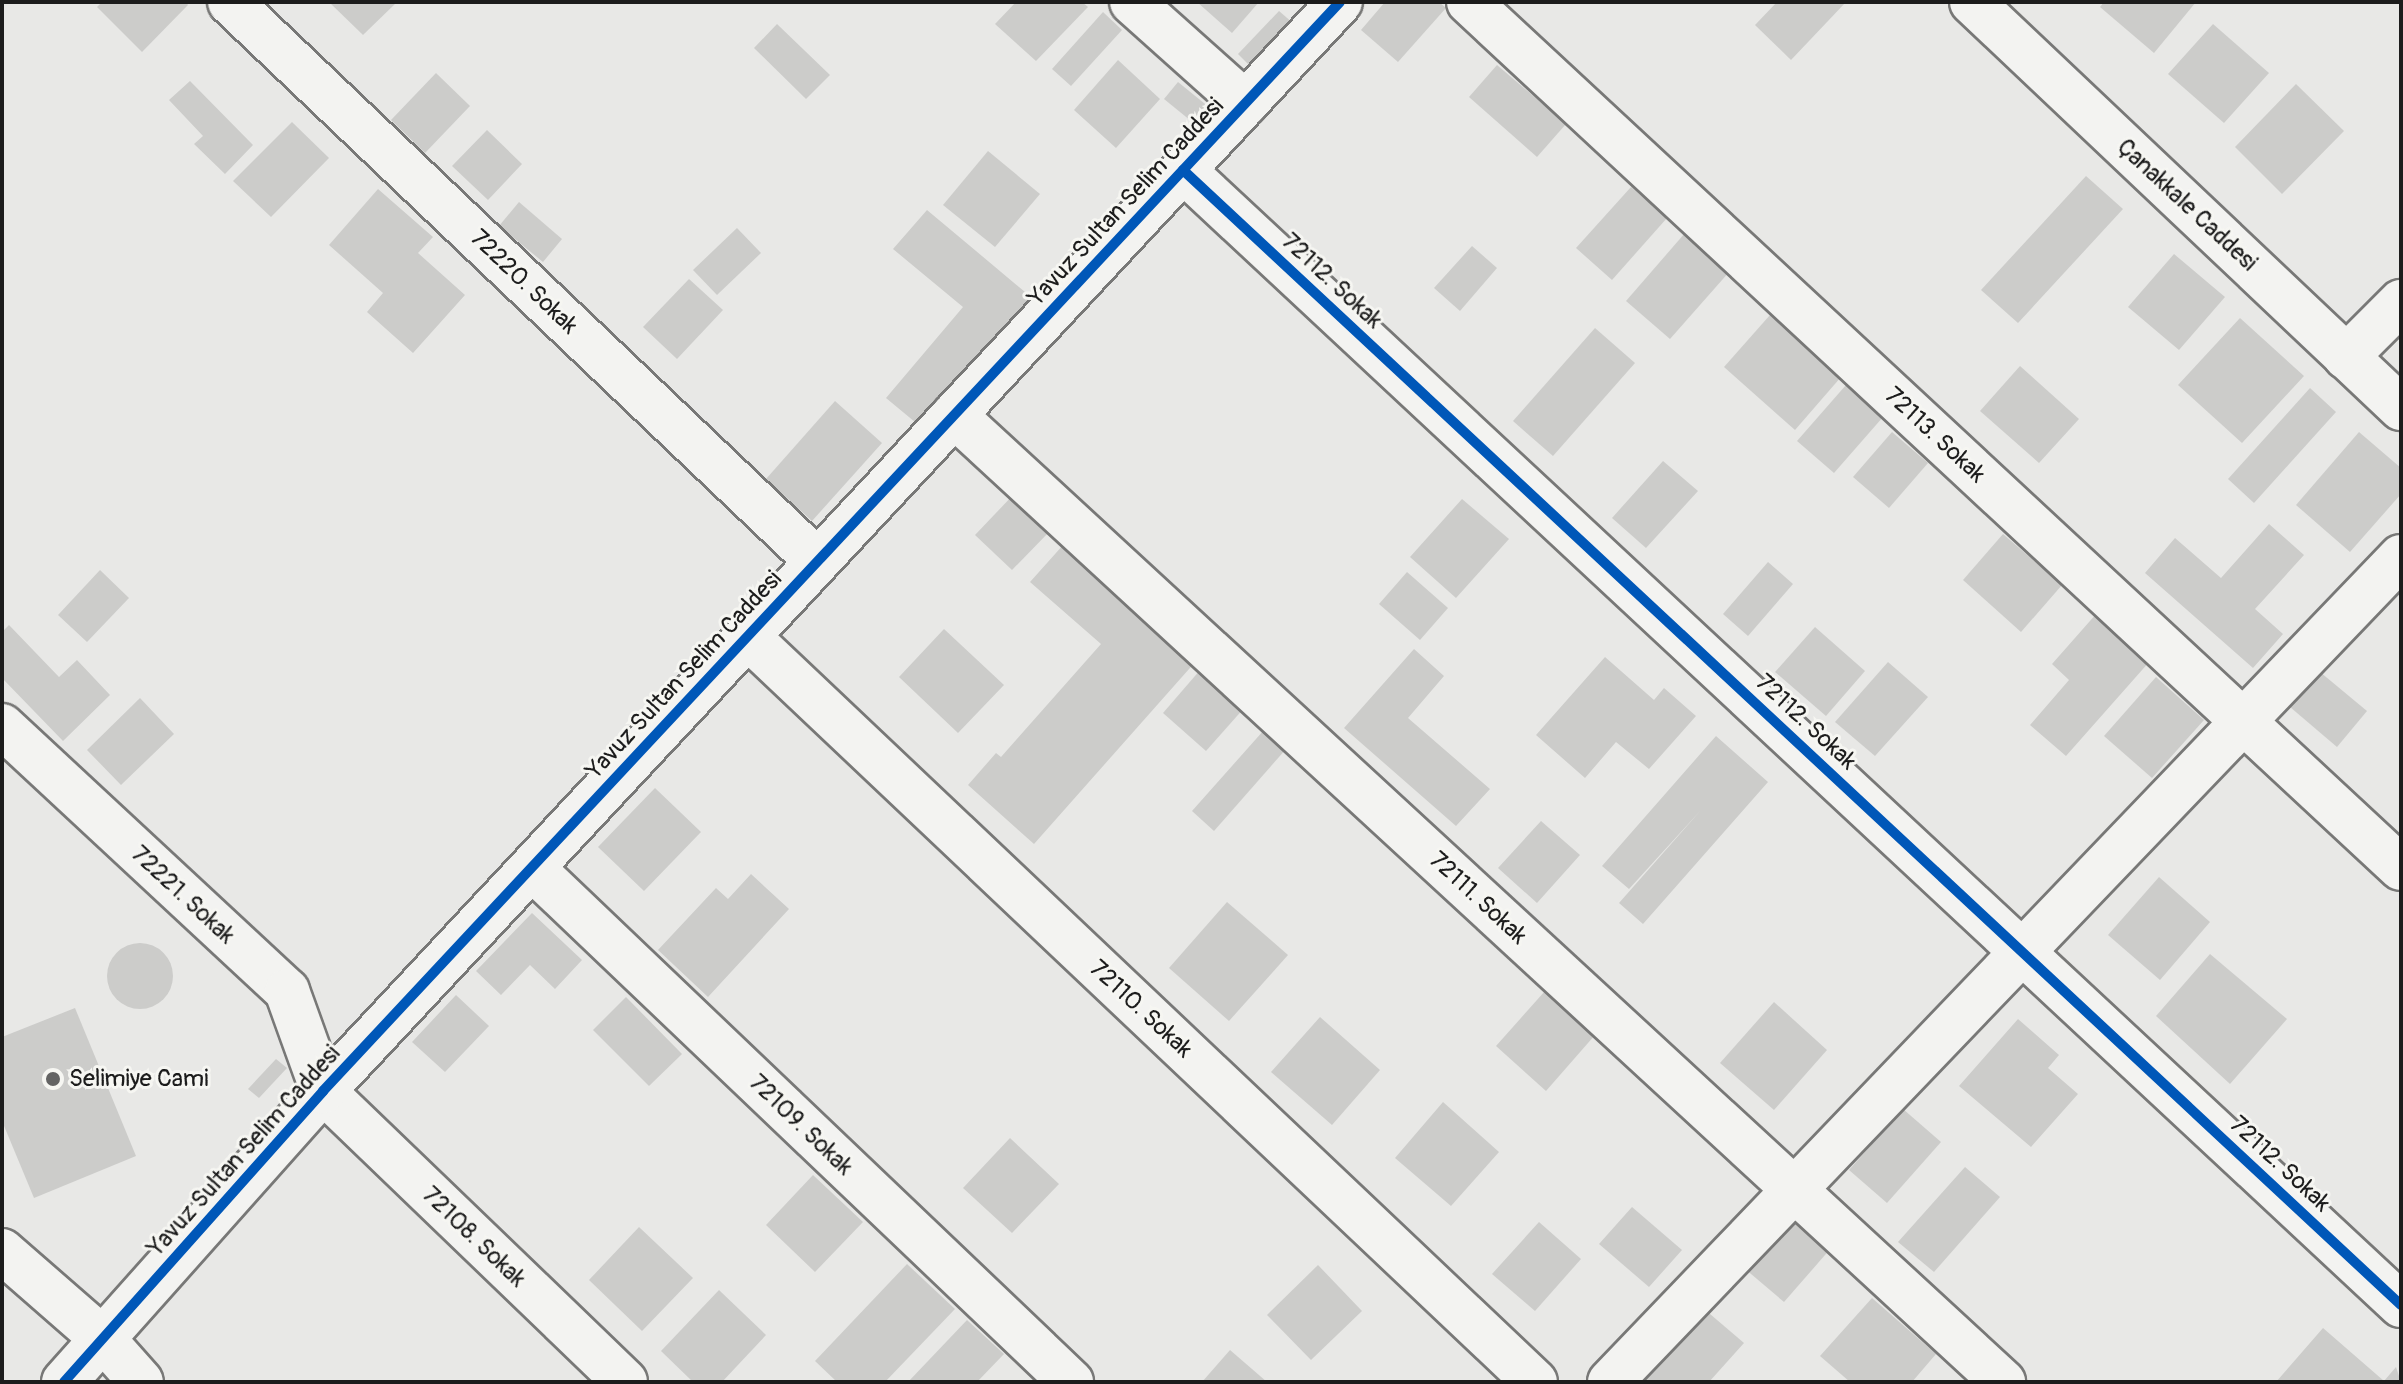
<!DOCTYPE html>
<html>
<head>
<meta charset="utf-8">
<style>
	body { margin:0 }
	#map { position:relative; width:2403px; height:1384px; overflow:hidden; background:#e8e8e6; font-family:Pangolin,sans-serif }
	div>[style] { position:absolute }
	[style*='--x'] { left:calc(var(--x)*1px); top:calc(var(--y)*1px); width:calc(var(--w)*1px); rotate:calc(var(--a)*1deg) }
	.building>* { inset:0; background:#ccccca }
	.round { border-radius:50% }
	.roads { filter:drop-shadow(2px 0 #787877) drop-shadow(-2px 0 #787877) drop-shadow(0 2px #787877) drop-shadow(0 -2px #787877) }
	.minor>* { height:44px; margin:-22px; padding:0 22px; transform-origin:22px; border-radius:22px; background:#f3f3f1 }
	.cycleway>* { height:10px; margin:-5px; padding:0 5px; transform-origin:5px; border-radius:5px; background:#0057b8 }
	.dots>* { width:22px; height:22px; translate:-50% -50%; box-sizing:border-box; border:4px solid #f6f6f2; border-radius:50% }
	span { translate:-50% -50%; white-space:nowrap; text-align:center; line-height:1.15; -webkit-text-stroke:6px #f6f6f2; paint-order:stroke }
	.street-label { font-size:24px; color:#1c1c1c }
	.poi-label { font-size:24px; color:#1c1c1c }
	.left { translate:0 -50%; text-align:left }
	.frame { position:absolute; inset:0; border:4px solid #1c1c1c; pointer-events:none }
</style>
</head>
<body>
<div id="map">
	<div class="building">
		<i style="clip-path:polygon(102px 2px,186px 2px,188px 5px,142px 52px,97px 7px)"></i>
		<i style="clip-path:polygon(329px 2px,397px 2px,363px 35px)"></i>
		<i style="clip-path:polygon(1016px 2px,1082px 2px,1088px 7px,1036px 61px,995px 24px)"></i>
		<i style="clip-path:polygon(1197px 2px,1259px 2px,1232px 33px)"></i>
		<i style="clip-path:polygon(1385px 2px,1439px 2px,1446px 8px,1398px 62px,1361px 30px)"></i>
		<i style="clip-path:polygon(1777px 2px,1846px 2px,1791px 60px,1755px 25px)"></i>
		<i style="clip-path:polygon(2104px 2px,2196px 2px,2154px 53px,2100px 7px)"></i>
		<i style="clip-path:polygon(1279px 11px,1301px 30px,1258px 74px,1238px 54px)"></i>
		<i style="clip-path:polygon(1103px 12px,1122px 30px,1071px 86px,1052px 69px)"></i>
		<i style="clip-path:polygon(777px 24px,830px 75px,806px 99px,754px 48px)"></i>
		<i style="clip-path:polygon(2213px 24px,2269px 73px,2224px 123px,2168px 74px)"></i>
		<i style="clip-path:polygon(1118px 60px,1160px 99px,1116px 148px,1074px 110px)"></i>
		<i style="clip-path:polygon(1497px 65px,1566px 124px,1537px 157px,1469px 97px)"></i>
		<i style="clip-path:polygon(436px 73px,470px 106px,425px 153px,391px 120px)"></i>
		<i style="clip-path:polygon(190px 81px,253px 145px,225px 174px,194px 144px,203px 136px,169px 100px)"></i>
		<i style="clip-path:polygon(1178px 82px,1210px 108px,1196px 125px,1164px 99px)"></i>
		<i style="clip-path:polygon(2296px 84px,2344px 131px,2282px 194px,2235px 147px)"></i>
		<i style="clip-path:polygon(292px 122px,329px 158px,271px 217px,233px 181px)"></i>
		<i style="clip-path:polygon(487px 130px,522px 164px,488px 200px,452px 166px)"></i>
		<i style="clip-path:polygon(988px 151px,1040px 194px,995px 247px,943px 205px)"></i>
		<i style="clip-path:polygon(2086px 176px,2123px 209px,2018px 323px,1981px 290px)"></i>
		<i style="clip-path:polygon(1631px 187px,1667px 218px,1612px 280px,1576px 248px)"></i>
		<i style="clip-path:polygon(378px 189px,433px 237px,418px 253px,465px 295px,413px 353px,367px 312px,383px 293px,329px 245px)"></i>
		<i style="clip-path:polygon(519px 202px,562px 239px,543px 262px,499px 226px)"></i>
		<i style="clip-path:polygon(927px 210px,1031px 297px,921px 427px,886px 398px,963px 307px,893px 249px)"></i>
		<i style="clip-path:polygon(737px 228px,761px 253px,717px 295px,693px 270px)"></i>
		<i style="clip-path:polygon(1685px 233px,1730px 271px,1670px 339px,1626px 301px)"></i>
		<i style="clip-path:polygon(1472px 246px,1497px 268px,1460px 311px,1434px 288px)"></i>
		<i style="clip-path:polygon(2174px 254px,2225px 297px,2179px 350px,2128px 307px)"></i>
		<i style="clip-path:polygon(689px 279px,723px 310px,677px 359px,643px 327px)"></i>
		<i style="clip-path:polygon(1770px 315px,1841px 377px,1795px 430px,1724px 367px)"></i>
		<i style="clip-path:polygon(2240px 318px,2304px 376px,2242px 443px,2178px 385px)"></i>
		<i style="clip-path:polygon(1595px 328px,1635px 363px,1553px 456px,1513px 421px)"></i>
		<i style="clip-path:polygon(2020px 366px,2079px 419px,2039px 463px,1980px 411px)"></i>
		<i style="clip-path:polygon(1846px 385px,1883px 417px,1834px 473px,1797px 441px)"></i>
		<i style="clip-path:polygon(2310px 388px,2336px 412px,2254px 503px,2228px 479px)"></i>
		<i style="clip-path:polygon(835px 401px,882px 443px,812px 521px,766px 479px)"></i>
		<i style="clip-path:polygon(1892px 432px,1928px 463px,1889px 508px,1853px 477px)"></i>
		<i style="clip-path:polygon(2359px 432px,2401px 468px,2401px 494px,2350px 552px,2296px 505px)"></i>
		<i style="clip-path:polygon(1663px 461px,1698px 491px,1646px 548px,1612px 518px)"></i>
		<i style="clip-path:polygon(1015px 493px,1052px 529px,1012px 570px,975px 535px)"></i>
		<i style="clip-path:polygon(1462px 499px,1509px 539px,1456px 598px,1410px 557px)"></i>
		<i style="clip-path:polygon(2269px 524px,2304px 555px,2255px 609px,2283px 634px,2253px 668px,2145px 573px,2175px 538px,2221px 578px)"></i>
		<i style="clip-path:polygon(2003px 534px,2062px 585px,2021px 632px,1963px 580px)"></i>
		<i style="clip-path:polygon(1064px 544px,1197px 660px,1034px 844px,968px 785px,996px 753px,1001px 757px,1101px 644px,1030px 582px)"></i>
		<i style="clip-path:polygon(1768px 562px,1793px 584px,1748px 636px,1723px 614px)"></i>
		<i style="clip-path:polygon(100px 570px,129px 598px,87px 642px,58px 615px)"></i>
		<i style="clip-path:polygon(1407px 572px,1448px 608px,1420px 640px,1379px 604px)"></i>
		<i style="clip-path:polygon(2097px 613px,2150px 661px,2066px 756px,2030px 725px,2069px 680px,2052px 664px)"></i>
		<i style="clip-path:polygon(9px 625px,59px 677px,77px 660px,110px 695px,63px 741px,2px 678px,2px 632px)"></i>
		<i style="clip-path:polygon(1815px 627px,1865px 671px,1826px 716px,1775px 672px)"></i>
		<i style="clip-path:polygon(944px 629px,1004px 685px,958px 733px,899px 677px)"></i>
		<i style="clip-path:polygon(1414px 649px,1444px 676px,1408px 718px,1490px 789px,1456px 826px,1344px 728px)"></i>
		<i style="clip-path:polygon(1605px 657px,1654px 700px,1664px 688px,1696px 716px,1649px 769px,1616px 742px,1585px 778px,1536px 735px)"></i>
		<i style="clip-path:polygon(1888px 662px,1928px 697px,1875px 756px,1835px 722px)"></i>
		<i style="clip-path:polygon(1201px 669px,1245px 707px,1206px 751px,1163px 713px)"></i>
		<i style="clip-path:polygon(2320px 672px,2367px 711px,2337px 747px,2290px 707px)"></i>
		<i style="clip-path:polygon(2156px 677px,2204px 720px,2152px 778px,2104px 736px)"></i>
		<i style="clip-path:polygon(140px 698px,174px 734px,121px 785px,87px 750px)"></i>
		<i style="clip-path:polygon(1264px 730px,1286px 749px,1214px 831px,1192px 811px)"></i>
		<i style="clip-path:polygon(1716px 736px,1768px 782px,1643px 924px,1619px 903px,1701px 810px,1629px 889px,1602px 866px)"></i>
		<i style="clip-path:polygon(655px 788px,701px 832px,644px 891px,598px 847px)"></i>
		<i style="clip-path:polygon(1541px 821px,1580px 855px,1537px 903px,1498px 868px)"></i>
		<i style="clip-path:polygon(751px 874px,789px 909px,708px 997px,658px 950px,716px 888px,728px 899px)"></i>
		<i style="clip-path:polygon(2159px 877px,2210px 922px,2160px 980px,2108px 935px)"></i>
		<i style="clip-path:polygon(1227px 902px,1288px 955px,1229px 1021px,1169px 968px)"></i>
		<i style="clip-path:polygon(532px 913px,582px 960px,555px 989px,530px 965px,501px 995px,476px 971px)"></i>
		<i class="round" style="left:107px;top:943px;width:66px;height:66px"></i>
		<i style="clip-path:polygon(2210px 954px,2287px 1019px,2230px 1084px,2156px 1016px)"></i>
		<i style="clip-path:polygon(1545px 991px,1595px 1035px,1546px 1091px,1496px 1046px)"></i>
		<i style="clip-path:polygon(456px 995px,489px 1026px,445px 1072px,412px 1042px)"></i>
		<i style="clip-path:polygon(626px 997px,682px 1054px,649px 1086px,593px 1030px)"></i>
		<i style="clip-path:polygon(1774px 1002px,1827px 1050px,1774px 1110px,1720px 1063px)"></i>
		<i style="clip-path:polygon(75px 1008px,136px 1156px,34px 1198px,2px 1121px,2px 1037px)"></i>
		<i style="clip-path:polygon(1320px 1017px,1380px 1070px,1332px 1125px,1271px 1072px)"></i>
		<i style="clip-path:polygon(2018px 1019px,2059px 1055px,2048px 1068px,2078px 1094px,2031px 1147px,1959px 1086px)"></i>
		<i style="clip-path:polygon(276px 1059px,287px 1068px,259px 1098px,248px 1089px)"></i>
		<i style="clip-path:polygon(1443px 1102px,1499px 1152px,1451px 1206px,1395px 1158px)"></i>
		<i style="clip-path:polygon(1903px 1109px,1941px 1142px,1887px 1203px,1849px 1170px)"></i>
		<i style="clip-path:polygon(1010px 1138px,1059px 1184px,1012px 1233px,963px 1188px)"></i>
		<i style="clip-path:polygon(1965px 1167px,2000px 1197px,1934px 1272px,1898px 1242px)"></i>
		<i style="clip-path:polygon(813px 1175px,863px 1222px,815px 1272px,766px 1225px)"></i>
		<i style="clip-path:polygon(1632px 1207px,1682px 1250px,1649px 1287px,1599px 1244px)"></i>
		<i style="clip-path:polygon(1793px 1213px,1832px 1247px,1784px 1302px,1744px 1268px)"></i>
		<i style="clip-path:polygon(1539px 1222px,1581px 1259px,1535px 1311px,1492px 1274px)"></i>
		<i style="clip-path:polygon(639px 1227px,693px 1278px,642px 1331px,589px 1280px)"></i>
		<i style="clip-path:polygon(907px 1264px,955px 1309px,885px 1382px,837px 1382px,815px 1361px)"></i>
		<i style="clip-path:polygon(1318px 1265px,1362px 1311px,1311px 1360px,1267px 1315px)"></i>
		<i style="clip-path:polygon(719px 1290px,766px 1335px,722px 1382px,693px 1382px,661px 1351px)"></i>
		<i style="clip-path:polygon(1872px 1298px,1936px 1354px,1912px 1382px,1850px 1382px,1820px 1356px)"></i>
		<i style="clip-path:polygon(1703px 1308px,1744px 1343px,1709px 1382px,1638px 1382px)"></i>
		<i style="clip-path:polygon(967px 1320px,1004px 1354px,977px 1382px,908px 1382px)"></i>
		<i style="clip-path:polygon(2323px 1328px,2384px 1381px,2396px 1367px,2401px 1382px,2276px 1382px)"></i>
		<i style="clip-path:polygon(1230px 1350px,1267px 1382px,1202px 1382px)"></i>
	</div>
	<div class="roads">
		<div class="minor">
			<i style="--x:230;--y:2;--w:811;--a:43.6"></i>
			<i style="--x:1132;--y:2;--w:152;--a:41.8"></i>
			<i style="--x:1469;--y:2;--w:1272;--a:42.9"></i>
			<i style="--x:1972;--y:2;--w:591;--a:43.42"></i>
			<i style="--x:1183;--y:170;--w:1665;--a:42.98"></i>
			<i style="--x:2346;--y:357;--w:78;--a:-45"></i>
			<i style="--x:954;--y:415;--w:1427;--a:42.67"></i>
			<i style="--x:747;--y:636;--w:1085;--a:43.43"></i>
			<i style="--x:2;--y:726;--w:389;--a:42.9"></i>
			<i style="--x:287;--y:991;--w:106;--a:70.2"></i>
			<i style="--x:323;--y:1091;--w:419;--a:43.9"></i>
			<i style="--x:532;--y:868;--w:745;--a:43.64"></i>
			<i style="--x:2;--y:1251;--w:134;--a:41.1"></i>
			<i style="--x:103;--y:1339;--w:57;--a:48.5"></i>
			<i style="--x:64;--y:1382;--w:390;--a:-48.3"></i>
			<i style="--x:323;--y:1091;--w:1490;--a:-46.96"></i>
			<i style="--x:1610;--y:1382;--w:1143;--a:-46.21"></i>
		</div>
	</div>
	<div class="cycleway">
		<i style="--x:1183;--y:170;--w:1665;--a:42.98"></i>
		<i style="--x:64;--y:1382;--w:390;--a:-48.3"></i>
		<i style="--x:323;--y:1091;--w:1490;--a:-46.96"></i>
	</div>
	<div class="dots">
		<i style="left:53px;top:1079px;background:#636363"></i>
	</div>
	<div class="street-label">
		<span style="left:1126px;top:202px;rotate:-47deg">Yavuz Sultan Selim Caddesi</span>
		<span style="left:2187px;top:205px;rotate:43deg">Çanakkale Caddesi</span>
		<span style="left:1332px;top:281px;rotate:43deg">72112. Sokak</span>
		<span style="left:524px;top:282px;rotate:44deg">72220. Sokak</span>
		<span style="left:1935px;top:435px;rotate:43deg">72113. Sokak</span>
		<span style="left:684px;top:675px;rotate:-47deg">Yavuz Sultan Selim Caddesi</span>
		<span style="left:1806px;top:722px;rotate:43deg">72112. Sokak</span>
		<span style="left:183px;top:895px;rotate:43deg">72221. Sokak</span>
		<span style="left:1478px;top:898px;rotate:43deg">72111. Sokak</span>
		<span style="left:1141px;top:1009px;rotate:43deg">72110. Sokak</span>
		<span style="left:801px;top:1125px;rotate:44deg">72109. Sokak</span>
		<span style="left:244px;top:1151px;rotate:-48deg">Yavuz Sultan Selim Caddesi</span>
		<span style="left:2280px;top:1164px;rotate:43deg">72112. Sokak</span>
		<span style="left:474px;top:1237px;rotate:44deg">72108. Sokak</span>
	</div>
	<div class="poi-label">
		<span class="left" style="left:69px;top:1079px">Selimiye Cami</span>
	</div>
	<div class="frame"></div>
</div>
</body>
</html>
